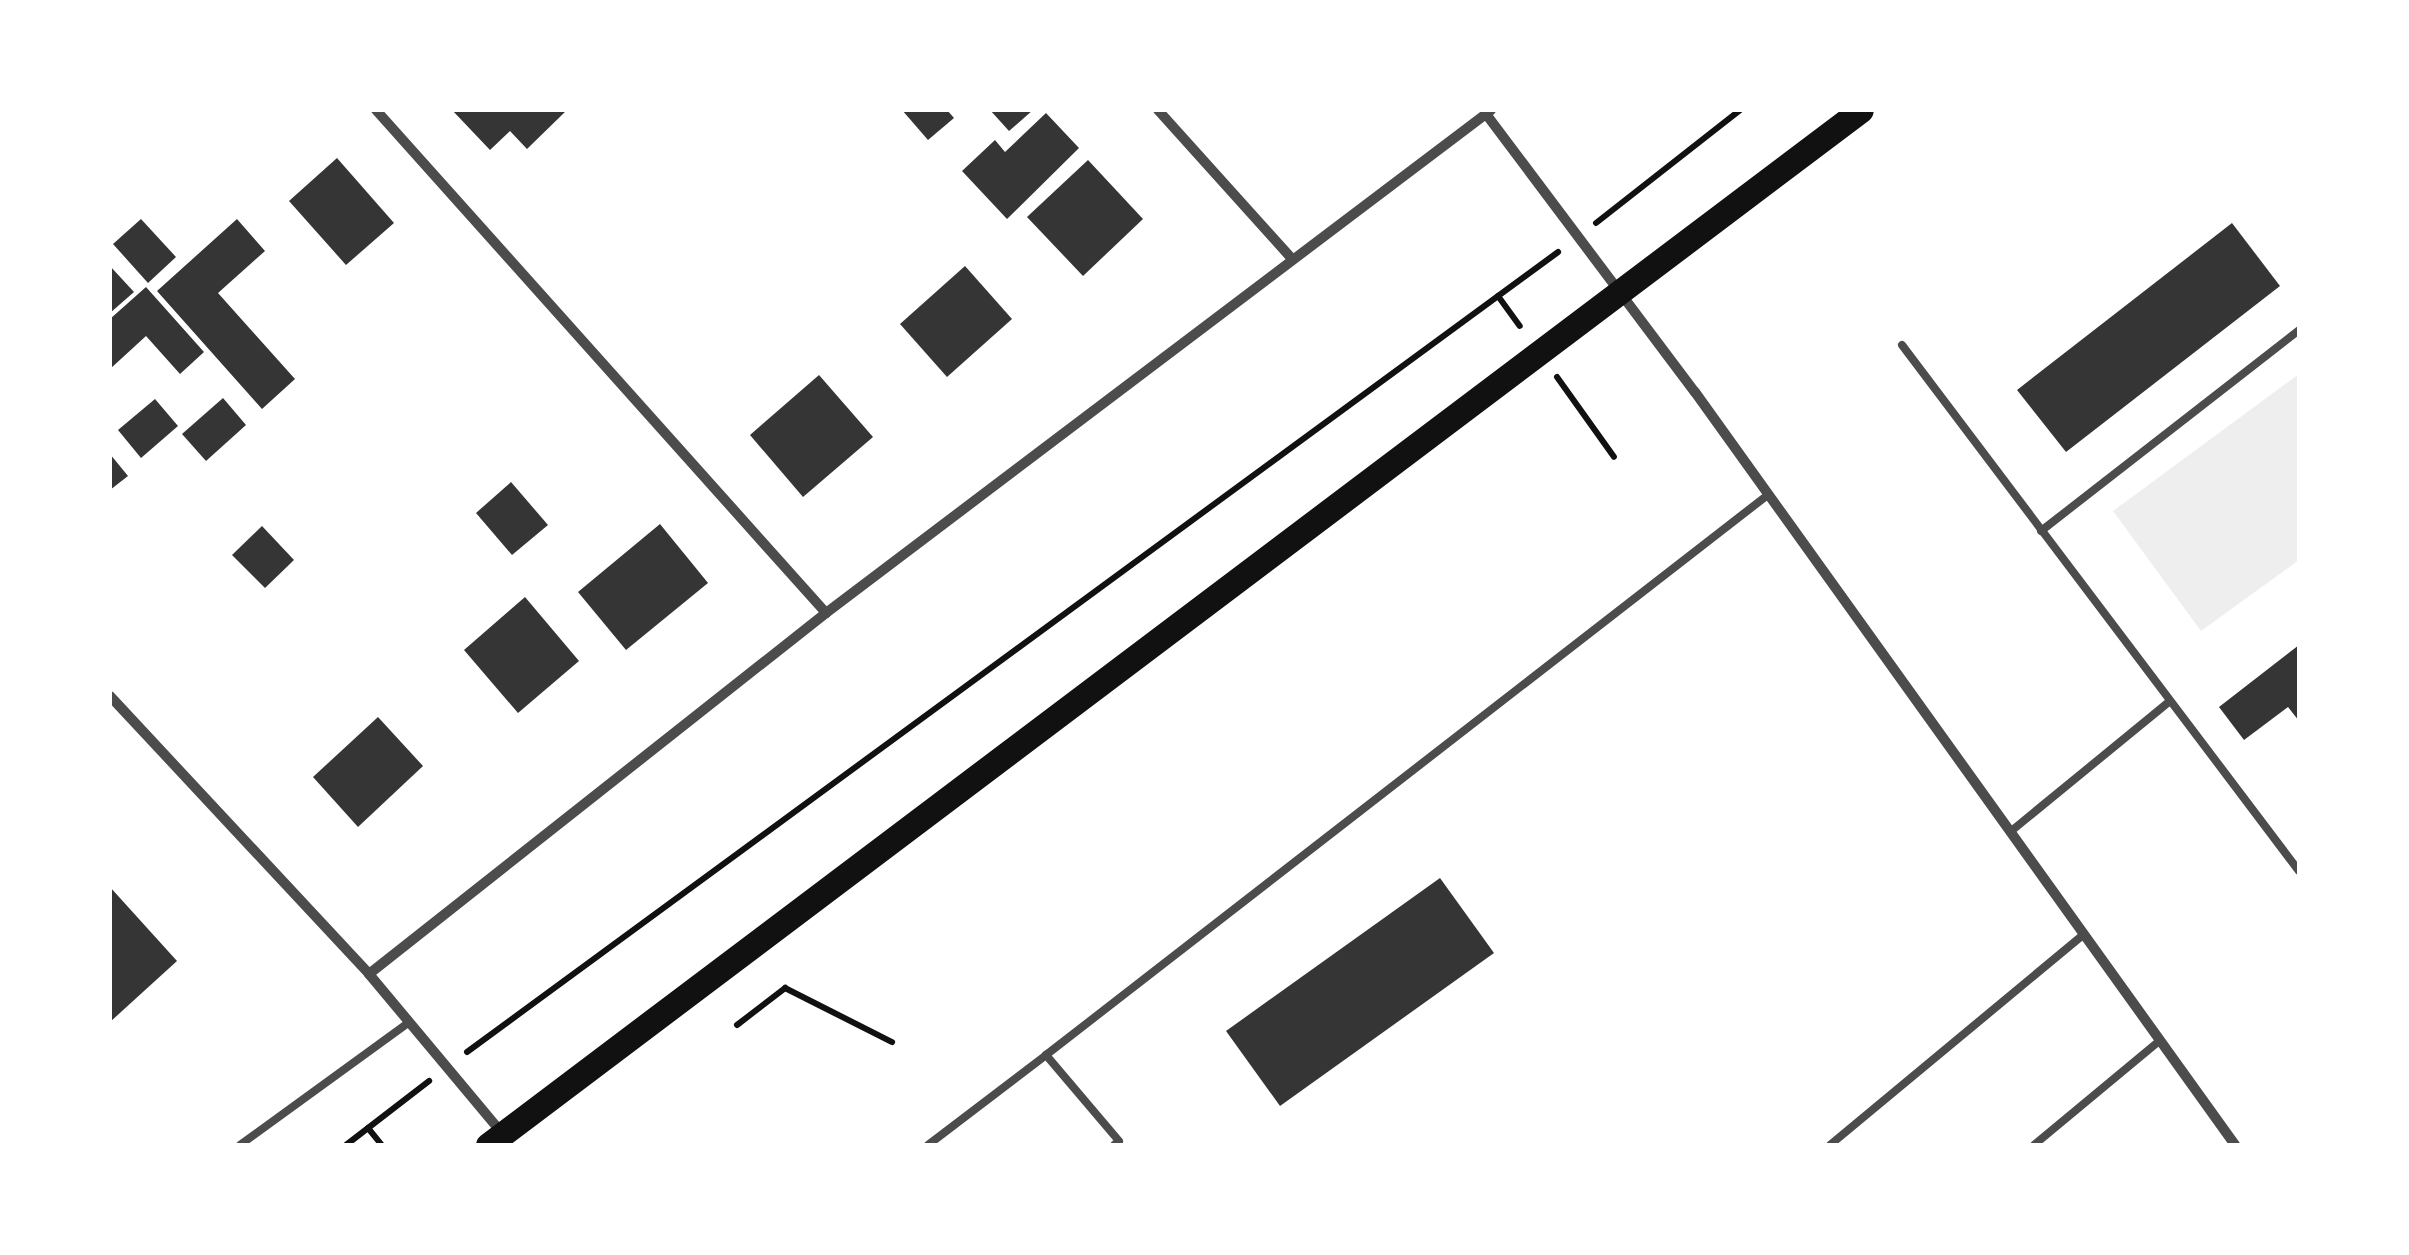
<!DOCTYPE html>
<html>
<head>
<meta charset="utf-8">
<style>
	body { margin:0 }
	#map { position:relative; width:2409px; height:1255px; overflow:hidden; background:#fff; font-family:Montserrat,sans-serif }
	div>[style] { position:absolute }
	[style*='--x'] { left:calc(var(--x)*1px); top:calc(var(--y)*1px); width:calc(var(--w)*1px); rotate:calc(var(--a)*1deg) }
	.green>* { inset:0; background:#eee }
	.building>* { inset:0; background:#353535 }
	.path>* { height:6px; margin:-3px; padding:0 3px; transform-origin:3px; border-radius:3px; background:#111 }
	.service>* { height:8px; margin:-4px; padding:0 4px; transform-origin:4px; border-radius:4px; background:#4c4c4c }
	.minor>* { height:10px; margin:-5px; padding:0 5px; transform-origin:5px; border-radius:5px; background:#4c4c4c }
	.primary>* { height:25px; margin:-12.5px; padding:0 12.5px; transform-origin:12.5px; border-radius:12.5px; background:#111 }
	span { translate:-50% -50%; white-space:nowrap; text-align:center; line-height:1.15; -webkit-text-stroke:10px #fff; paint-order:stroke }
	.frame { position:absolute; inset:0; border:112px solid #fff; pointer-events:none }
</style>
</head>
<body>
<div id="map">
	<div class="green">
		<i style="clip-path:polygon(2299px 374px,2299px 560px,2201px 631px,2113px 511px)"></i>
	</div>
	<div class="building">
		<i style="clip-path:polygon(452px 110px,567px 110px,527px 149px,510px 131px,490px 150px)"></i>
		<i style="clip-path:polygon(902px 110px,947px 110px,954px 118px,928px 140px)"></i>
		<i style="clip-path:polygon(990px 110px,1033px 110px,1009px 131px)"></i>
		<i style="clip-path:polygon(1046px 113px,1079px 148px,1007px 219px,962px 171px,995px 140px,1005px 152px)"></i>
		<i style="clip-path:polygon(337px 158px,394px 223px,346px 265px,289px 201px)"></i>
		<i style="clip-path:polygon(1088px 160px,1143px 219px,1083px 276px,1027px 217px)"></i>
		<i style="clip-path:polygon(141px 219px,176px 257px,148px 283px,113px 244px)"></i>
		<i style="clip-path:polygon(237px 219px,265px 251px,218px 293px,295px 379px,262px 409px,157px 291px)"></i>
		<i style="clip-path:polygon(2232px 223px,2280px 286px,2066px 452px,2017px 390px)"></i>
		<i style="clip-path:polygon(110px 266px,134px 292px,110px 313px)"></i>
		<i style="clip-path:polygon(965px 266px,1012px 319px,947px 377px,900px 324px)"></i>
		<i style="clip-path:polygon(146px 287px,204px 352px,180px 374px,146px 336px,110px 369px,110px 319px)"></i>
		<i style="clip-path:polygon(819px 375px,873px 437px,803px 497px,750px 435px)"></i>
		<i style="clip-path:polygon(223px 398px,246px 425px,206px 461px,182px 434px)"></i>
		<i style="clip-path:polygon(155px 399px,178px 426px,141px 458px,118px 430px)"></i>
		<i style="clip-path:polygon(110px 454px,128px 476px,110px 490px)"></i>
		<i style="clip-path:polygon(511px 482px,548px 525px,512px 555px,476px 513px)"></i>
		<i style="clip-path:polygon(660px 524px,708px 583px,626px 650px,578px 592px)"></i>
		<i style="clip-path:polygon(262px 526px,294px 560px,265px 588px,232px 555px)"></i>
		<i style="clip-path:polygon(525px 597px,579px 661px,518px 713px,464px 650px)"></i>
		<i style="clip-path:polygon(2299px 645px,2299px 721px,2288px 707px,2244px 740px,2219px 707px)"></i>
		<i style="clip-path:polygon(378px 717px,423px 766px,358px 827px,313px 777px)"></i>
		<i style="clip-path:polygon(1440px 878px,1494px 953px,1280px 1106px,1226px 1031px)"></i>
		<i style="clip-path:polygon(110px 887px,177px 961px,110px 1022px)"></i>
	</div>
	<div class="path">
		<i style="--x:1596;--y:223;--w:183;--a:-38.1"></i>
		<i style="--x:1498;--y:296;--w:37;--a:54"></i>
		<i style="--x:1557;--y:377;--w:98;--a:54.5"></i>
		<i style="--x:737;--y:1025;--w:61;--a:-37.6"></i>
		<i style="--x:785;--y:988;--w:120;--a:26.8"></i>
		<i style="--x:467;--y:1052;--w:1353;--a:-36.25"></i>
		<i style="--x:368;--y:1128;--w:22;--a:51"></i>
		<i style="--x:346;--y:1145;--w:105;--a:-37.6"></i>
	</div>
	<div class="service">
		<i style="--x:1902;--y:345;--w:659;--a:52.96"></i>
		<i style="--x:2041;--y:531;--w:327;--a:-37.9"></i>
		<i style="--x:2010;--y:832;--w:205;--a:-39.3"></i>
		<i style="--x:240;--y:1145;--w:209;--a:-36"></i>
		<i style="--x:928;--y:1145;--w:148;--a:-37.3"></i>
		<i style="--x:1114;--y:1145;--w:6;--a:-39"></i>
		<i style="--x:1119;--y:1141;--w:113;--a:-130.3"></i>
		<i style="--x:1046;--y:1055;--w:915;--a:-37.81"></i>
		<i style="--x:1830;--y:1145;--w:329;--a:-39.7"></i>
		<i style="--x:2034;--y:1145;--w:160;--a:-39.7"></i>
	</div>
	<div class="minor">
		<i style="--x:376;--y:110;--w:675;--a:48.18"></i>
		<i style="--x:1158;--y:110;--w:200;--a:48"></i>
		<i style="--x:1486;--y:114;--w:348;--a:53.1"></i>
		<i style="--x:1695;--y:392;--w:927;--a:54.35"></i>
		<i style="--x:110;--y:696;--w:380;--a:47"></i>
		<i style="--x:369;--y:974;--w:209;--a:50.1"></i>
		<i style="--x:369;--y:974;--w:582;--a:-38.31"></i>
		<i style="--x:826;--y:613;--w:834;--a:-37.1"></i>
	</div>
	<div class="primary">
		<i style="--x:488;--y:1145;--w:1719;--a:-37.01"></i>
	</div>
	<div class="frame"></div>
</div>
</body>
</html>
